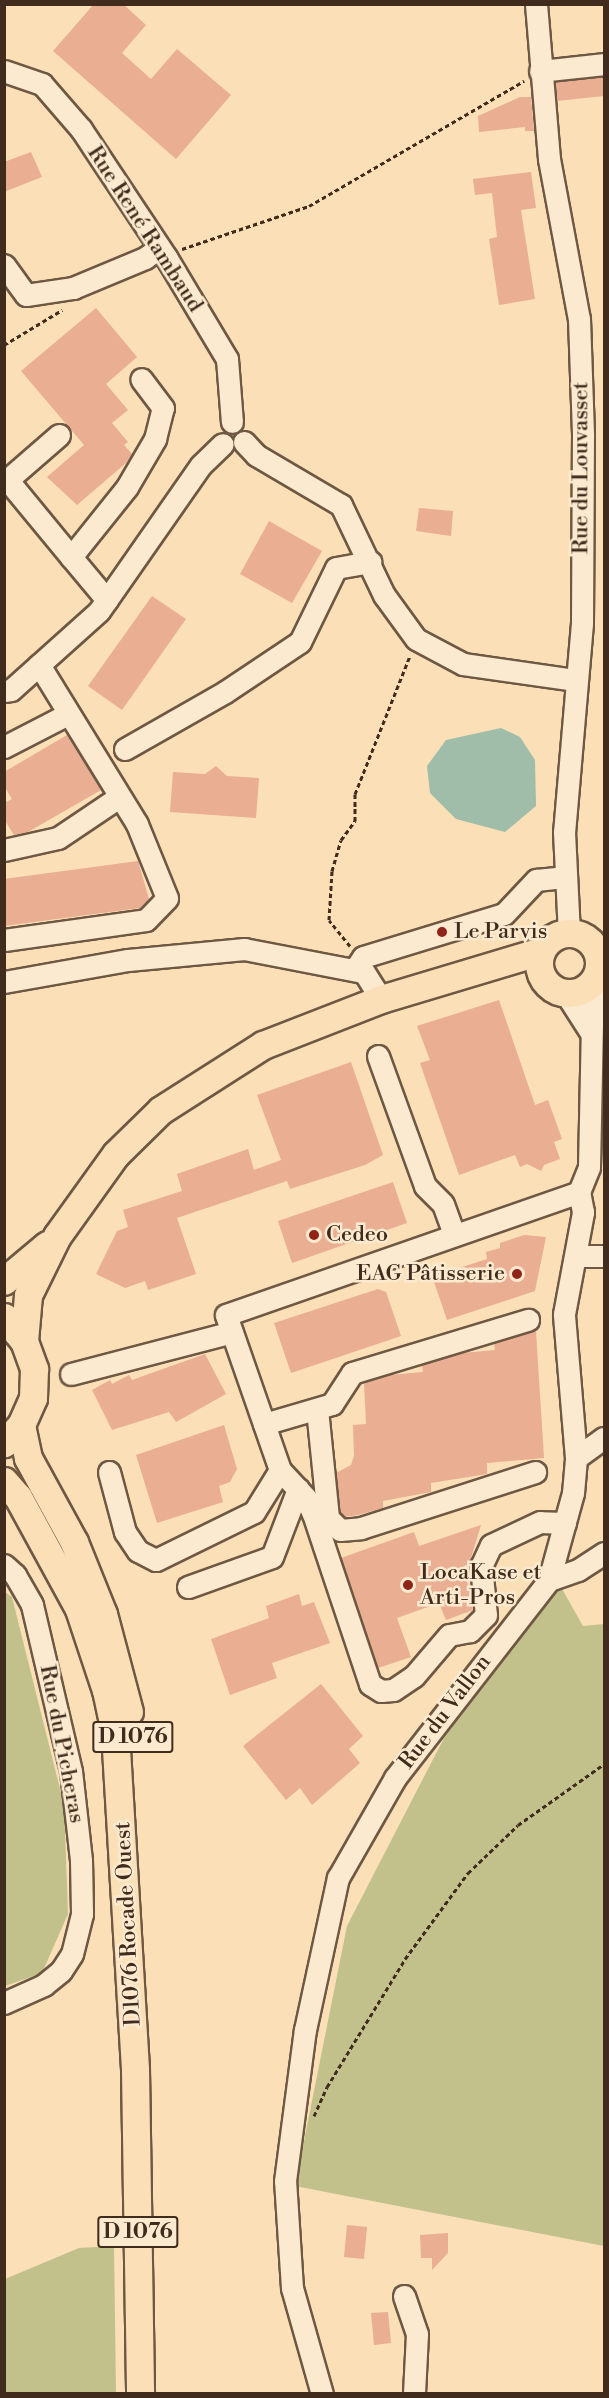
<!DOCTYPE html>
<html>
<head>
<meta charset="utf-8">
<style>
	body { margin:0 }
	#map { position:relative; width:609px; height:2398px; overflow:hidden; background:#fadfb7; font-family:"Libre Bodoni",serif }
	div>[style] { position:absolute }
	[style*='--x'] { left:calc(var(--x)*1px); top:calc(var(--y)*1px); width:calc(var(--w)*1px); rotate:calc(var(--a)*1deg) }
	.green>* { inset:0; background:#c2c18c }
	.water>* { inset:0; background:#9fbda9 }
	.building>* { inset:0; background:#eaae92 }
	.path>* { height:3px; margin-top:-1.5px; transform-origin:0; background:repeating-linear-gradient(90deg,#402b1c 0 4.5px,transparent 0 7.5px) }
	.roads { filter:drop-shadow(2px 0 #6e5843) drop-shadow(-2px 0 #6e5843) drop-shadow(0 2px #6e5843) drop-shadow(0 -2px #6e5843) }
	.minor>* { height:21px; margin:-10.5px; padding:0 10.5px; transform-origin:10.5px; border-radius:10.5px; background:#fcead0 }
	.major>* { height:27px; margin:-13.5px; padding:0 13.5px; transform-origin:13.5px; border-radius:13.5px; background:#fadfb7 }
	.major>.ring { margin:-13.5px; padding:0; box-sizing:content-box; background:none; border:27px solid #fadfb7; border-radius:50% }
	.dots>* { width:16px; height:16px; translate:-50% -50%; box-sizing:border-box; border:3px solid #fcead0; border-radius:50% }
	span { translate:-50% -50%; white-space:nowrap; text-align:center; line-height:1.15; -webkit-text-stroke:5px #fcead0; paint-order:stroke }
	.shield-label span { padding:2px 4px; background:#fcead0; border:2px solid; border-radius:4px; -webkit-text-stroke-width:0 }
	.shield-label { font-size:21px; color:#402b1c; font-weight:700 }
	.street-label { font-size:22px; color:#402b1c }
	.poi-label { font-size:22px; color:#402b1c }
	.left { translate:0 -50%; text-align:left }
	.right { translate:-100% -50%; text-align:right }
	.frame { position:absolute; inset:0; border:6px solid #402b1c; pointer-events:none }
</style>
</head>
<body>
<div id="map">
	<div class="green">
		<i style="clip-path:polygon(561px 1587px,583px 1626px,604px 1624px,604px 2246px,295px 2186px,347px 1926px,444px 1738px)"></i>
		<i style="clip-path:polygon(5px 1592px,12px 1597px,64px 1805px,68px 1914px,42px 1973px,5px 1986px)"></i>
		<i style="clip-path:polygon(114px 2246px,116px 2393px,5px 2393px,5px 2279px,79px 2248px)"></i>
	</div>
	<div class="water">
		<i style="clip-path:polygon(501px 728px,520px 737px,535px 760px,536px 806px,505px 832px,456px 819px,430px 793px,427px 766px,446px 740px)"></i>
	</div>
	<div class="building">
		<i style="clip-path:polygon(94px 4px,123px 4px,146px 25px,122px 53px,151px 79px,177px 49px,231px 95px,176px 159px,53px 51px)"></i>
		<i style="clip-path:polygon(604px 77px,604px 96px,557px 101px,555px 82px)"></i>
		<i style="clip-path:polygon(520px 97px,531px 97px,534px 131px,525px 131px,525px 127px,479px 132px,478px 116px)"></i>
		<i style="clip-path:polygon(31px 152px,42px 177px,4px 192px,4px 162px)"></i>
		<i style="clip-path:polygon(531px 172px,536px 208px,521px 210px,535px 299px,499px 305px,489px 239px,497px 237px,492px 193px,475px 195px,473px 179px)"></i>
		<i style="clip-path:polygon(96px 308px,137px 357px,106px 384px,128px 410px,112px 423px,128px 442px,124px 445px,132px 454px,126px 463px,77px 505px,47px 477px,84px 445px,21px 371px)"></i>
		<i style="clip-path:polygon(419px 508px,453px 511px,451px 536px,416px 531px)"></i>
		<i style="clip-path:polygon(269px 521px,322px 551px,292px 603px,240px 574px)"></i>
		<i style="clip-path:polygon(152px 596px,186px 619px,122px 710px,88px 686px)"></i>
		<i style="clip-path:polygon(67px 735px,101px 790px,28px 832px,14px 835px,4px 819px,4px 803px,12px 799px,4px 786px,4px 772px)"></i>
		<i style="clip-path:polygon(216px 766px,227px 776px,259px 778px,256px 818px,170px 812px,173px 772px,205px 774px)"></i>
		<i style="clip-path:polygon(138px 861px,149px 899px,140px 908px,4px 926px,4px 879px)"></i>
		<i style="clip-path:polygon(499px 1000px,535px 1105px,548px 1100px,562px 1139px,554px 1142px,560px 1159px,544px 1165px,541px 1171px,527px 1164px,520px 1167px,515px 1155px,459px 1175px,420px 1063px,430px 1060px,417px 1026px)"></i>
		<i style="clip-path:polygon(351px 1062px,383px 1155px,365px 1165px,290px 1189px,287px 1181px,177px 1218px,196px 1274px,148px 1290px,145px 1281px,125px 1288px,96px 1274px,117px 1231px,128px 1227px,123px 1210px,182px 1191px,177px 1174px,248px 1149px,254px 1170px,281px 1160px,257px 1095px)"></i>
		<i style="clip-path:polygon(393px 1182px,407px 1223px,292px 1263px,278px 1221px)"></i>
		<i style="clip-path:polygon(524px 1235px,546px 1237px,535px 1291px,447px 1320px,431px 1273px,446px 1269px,447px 1272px,487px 1259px,486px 1252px,500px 1248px,500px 1243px)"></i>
		<i style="clip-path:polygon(378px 1289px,386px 1292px,401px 1336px,291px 1373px,274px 1323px)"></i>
		<i style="clip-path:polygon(536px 1331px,544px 1458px,487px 1463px,487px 1474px,431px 1483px,431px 1492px,383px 1501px,383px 1508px,358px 1515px,345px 1517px,340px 1512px,336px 1473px,351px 1465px,354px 1456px,353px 1425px,366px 1424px,364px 1383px,390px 1375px,423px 1372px,422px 1365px,462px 1353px,495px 1350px,494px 1343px)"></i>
		<i style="clip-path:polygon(205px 1354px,226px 1394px,176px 1422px,169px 1412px,112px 1430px,92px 1390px,110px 1380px,112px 1384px,129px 1375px,132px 1380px)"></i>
		<i style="clip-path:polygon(224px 1425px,237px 1469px,230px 1482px,219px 1486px,223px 1502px,157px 1523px,136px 1455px)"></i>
		<i style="clip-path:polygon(481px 1525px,469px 1564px,464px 1566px,473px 1610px,446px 1620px,439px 1603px,397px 1618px,411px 1657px,378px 1668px,341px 1558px,414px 1532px,419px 1546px)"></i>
		<i style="clip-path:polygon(299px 1594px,302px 1606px,314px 1602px,330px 1643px,272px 1663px,277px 1678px,230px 1695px,211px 1639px,269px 1618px,266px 1606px)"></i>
		<i style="clip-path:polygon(321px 1684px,363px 1736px,349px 1749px,360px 1763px,312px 1805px,300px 1788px,286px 1800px,243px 1746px)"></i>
		<i style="clip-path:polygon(347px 2225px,367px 2227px,364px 2259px,344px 2257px)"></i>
		<i style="clip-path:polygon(448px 2233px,448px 2253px,432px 2270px,432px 2258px,421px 2258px,420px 2235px)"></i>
		<i style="clip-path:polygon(388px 2312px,391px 2343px,374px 2345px,371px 2313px)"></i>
	</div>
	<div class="path">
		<i style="--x:182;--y:249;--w:134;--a:-18.7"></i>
		<i style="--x:309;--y:206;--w:249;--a:-30.2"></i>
		<i style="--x:4;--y:345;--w:68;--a:-31.1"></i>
		<i style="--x:350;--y:946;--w:33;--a:-129"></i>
		<i style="--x:329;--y:920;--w:49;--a:-86.5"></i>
		<i style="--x:332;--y:871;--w:32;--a:-74"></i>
		<i style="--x:341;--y:840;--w:24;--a:-54"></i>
		<i style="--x:355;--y:821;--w:27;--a:-90"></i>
		<i style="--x:355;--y:794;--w:149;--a:-68.3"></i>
		<i style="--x:314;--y:2116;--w:32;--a:-66"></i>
		<i style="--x:327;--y:2087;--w:150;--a:-58.6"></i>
		<i style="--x:405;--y:1959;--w:107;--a:-53.8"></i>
		<i style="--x:468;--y:1873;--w:69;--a:-43.8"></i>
		<i style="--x:518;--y:1825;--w:105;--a:-35.3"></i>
	</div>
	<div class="roads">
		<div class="minor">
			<i style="--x:536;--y:4;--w:156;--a:85.2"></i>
			<i style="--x:549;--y:159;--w:163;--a:79.4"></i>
			<i style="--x:579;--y:319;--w:114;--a:88"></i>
			<i style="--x:583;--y:433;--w:190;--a:90.3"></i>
			<i style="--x:582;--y:623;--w:210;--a:94.9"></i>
			<i style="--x:564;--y:832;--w:102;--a:87.2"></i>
			<i style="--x:4;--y:71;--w:40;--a:18.9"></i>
			<i style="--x:42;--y:84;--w:60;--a:49.1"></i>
			<i style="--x:81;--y:129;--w:154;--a:56.4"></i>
			<i style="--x:166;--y:257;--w:119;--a:59.1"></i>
			<i style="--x:227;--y:359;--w:63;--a:85.5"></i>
			<i style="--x:540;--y:71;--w:64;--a:-6.2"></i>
			<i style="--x:4;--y:265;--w:37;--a:54"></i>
			<i style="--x:26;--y:295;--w:48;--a:-8.5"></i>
			<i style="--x:73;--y:288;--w:78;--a:-22.6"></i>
			<i style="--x:145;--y:258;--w:17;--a:-36"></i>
			<i style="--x:59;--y:435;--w:61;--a:139"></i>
			<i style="--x:13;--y:475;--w:9;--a:111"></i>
			<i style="--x:10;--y:483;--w:96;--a:50.5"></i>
			<i style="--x:244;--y:442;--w:18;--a:47"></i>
			<i style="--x:256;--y:455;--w:99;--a:30.5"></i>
			<i style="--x:341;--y:505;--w:100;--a:64.5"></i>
			<i style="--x:384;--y:595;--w:54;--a:54"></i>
			<i style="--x:416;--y:639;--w:53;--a:28"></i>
			<i style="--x:463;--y:664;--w:114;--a:8.1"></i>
			<i style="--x:107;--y:600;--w:56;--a:-129.9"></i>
			<i style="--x:71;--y:557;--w:90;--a:-51.3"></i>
			<i style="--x:127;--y:487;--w:56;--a:-59.7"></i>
			<i style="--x:155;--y:439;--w:32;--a:-76"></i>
			<i style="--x:163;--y:408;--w:36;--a:-127"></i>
			<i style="--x:4;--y:691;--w:7;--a:-8"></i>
			<i style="--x:11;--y:690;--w:118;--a:-41.9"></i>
			<i style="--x:99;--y:611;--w:178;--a:-55.1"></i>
			<i style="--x:201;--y:465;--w:30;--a:-44"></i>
			<i style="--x:4;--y:747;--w:72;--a:-27.3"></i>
			<i style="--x:125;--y:749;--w:115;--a:-29.7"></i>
			<i style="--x:225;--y:692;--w:90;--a:-33.7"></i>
			<i style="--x:300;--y:642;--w:82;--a:-64.1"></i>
			<i style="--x:336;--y:568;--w:35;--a:-10"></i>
			<i style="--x:4;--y:850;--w:55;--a:-12.5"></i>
			<i style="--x:58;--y:838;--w:73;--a:-33.9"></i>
			<i style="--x:4;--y:940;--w:143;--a:-8"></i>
			<i style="--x:146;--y:920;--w:30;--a:-46"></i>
			<i style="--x:167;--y:898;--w:80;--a:-112.1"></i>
			<i style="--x:137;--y:824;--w:187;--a:-121.6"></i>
			<i style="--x:355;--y:969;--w:14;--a:-56"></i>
			<i style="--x:363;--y:957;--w:147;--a:-17"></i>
			<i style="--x:504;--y:914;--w:47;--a:-46.7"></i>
			<i style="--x:536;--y:880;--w:28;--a:-6"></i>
			<i style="--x:4;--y:982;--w:126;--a:-10.1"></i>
			<i style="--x:128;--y:960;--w:117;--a:-5.4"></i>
			<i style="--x:244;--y:949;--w:122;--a:10.9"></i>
			<i style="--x:364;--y:972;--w:32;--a:58"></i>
			<i style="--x:566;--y:994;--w:46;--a:57.3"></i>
			<i style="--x:378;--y:1056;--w:138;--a:70.1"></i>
			<i style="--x:425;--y:1186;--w:25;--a:45"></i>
			<i style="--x:443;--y:1204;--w:33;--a:70"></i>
			<i style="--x:577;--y:1256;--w:27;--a:0"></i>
			<i style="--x:71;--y:1374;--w:166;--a:-14.6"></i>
			<i style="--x:317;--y:1409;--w:110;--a:84.2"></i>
			<i style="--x:328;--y:1518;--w:17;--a:45"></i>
			<i style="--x:340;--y:1530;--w:21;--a:-5"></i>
			<i style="--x:361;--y:1528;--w:183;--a:-17.8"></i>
			<i style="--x:264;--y:1424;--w:71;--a:-16.4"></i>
			<i style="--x:332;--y:1404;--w:37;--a:-57"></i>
			<i style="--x:352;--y:1373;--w:184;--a:-16.8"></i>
			<i style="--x:576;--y:1458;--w:34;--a:-36"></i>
			<i style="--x:109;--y:1472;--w:62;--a:75.1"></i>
			<i style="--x:125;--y:1532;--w:23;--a:56"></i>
			<i style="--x:138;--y:1551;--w:20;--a:27"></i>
			<i style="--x:156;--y:1560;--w:109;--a:-26.1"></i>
			<i style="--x:254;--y:1512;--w:49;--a:-58.2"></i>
			<i style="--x:565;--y:1523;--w:25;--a:-178"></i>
			<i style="--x:540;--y:1522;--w:54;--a:154.9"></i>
			<i style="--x:491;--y:1545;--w:23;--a:115"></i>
			<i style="--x:481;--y:1566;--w:49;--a:84.2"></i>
			<i style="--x:486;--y:1615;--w:23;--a:135"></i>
			<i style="--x:470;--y:1631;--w:21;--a:169"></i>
			<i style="--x:449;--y:1635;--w:54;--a:130.5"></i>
			<i style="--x:414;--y:1676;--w:25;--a:146"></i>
			<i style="--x:393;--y:1690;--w:12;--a:175"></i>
			<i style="--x:381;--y:1691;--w:13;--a:-148"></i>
			<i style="--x:370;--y:1684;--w:179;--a:-108.5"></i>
			<i style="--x:313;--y:1514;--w:17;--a:-114"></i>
			<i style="--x:306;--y:1498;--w:38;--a:-133"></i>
			<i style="--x:280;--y:1470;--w:164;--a:-109.2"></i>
			<i style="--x:226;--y:1315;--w:374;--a:-19.2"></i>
			<i style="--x:4;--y:1565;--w:15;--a:42"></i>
			<i style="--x:15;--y:1575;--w:34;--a:60"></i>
			<i style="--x:32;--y:1605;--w:171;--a:76.8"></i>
			<i style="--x:71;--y:1771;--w:90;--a:83.6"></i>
			<i style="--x:81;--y:1860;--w:54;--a:88.9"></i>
			<i style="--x:82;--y:1914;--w:41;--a:104"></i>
			<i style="--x:72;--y:1954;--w:20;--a:123"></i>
			<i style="--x:61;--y:1971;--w:22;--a:141"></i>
			<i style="--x:44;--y:1985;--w:44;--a:155.8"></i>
			<i style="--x:549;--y:1580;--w:31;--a:-19"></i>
			<i style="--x:578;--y:1570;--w:31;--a:-33"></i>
			<i style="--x:188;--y:1587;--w:89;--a:-19.7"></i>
			<i style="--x:272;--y:1557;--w:73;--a:-69.1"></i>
			<i style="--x:404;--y:2296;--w:40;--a:71.1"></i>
			<i style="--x:417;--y:2334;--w:60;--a:92.9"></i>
			<i style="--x:322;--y:2394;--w:110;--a:-105.8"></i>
			<i style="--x:292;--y:2288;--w:107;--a:-93.7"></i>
			<i style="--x:285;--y:2181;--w:152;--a:-82.5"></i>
			<i style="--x:305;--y:2030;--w:156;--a:-77.8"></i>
			<i style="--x:338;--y:1878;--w:115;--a:-60.3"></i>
			<i style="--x:395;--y:1778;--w:251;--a:-52.1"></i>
			<i style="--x:549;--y:1580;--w:90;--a:-74.6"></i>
			<i style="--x:573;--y:1493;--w:35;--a:-85"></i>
			<i style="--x:576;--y:1458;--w:144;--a:-94.8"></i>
			<i style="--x:564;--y:1314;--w:104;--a:-79.4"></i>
			<i style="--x:583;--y:1212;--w:20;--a:-101"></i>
			<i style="--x:579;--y:1192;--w:27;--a:-68"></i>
			<i style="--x:589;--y:1167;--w:186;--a:-88.8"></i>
		</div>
		<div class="major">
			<i class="ring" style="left:539px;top:933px;width:33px;height:33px"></i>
			<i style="--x:4;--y:1281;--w:56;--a:-39.9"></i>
			<i style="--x:4;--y:1317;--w:31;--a:50"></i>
			<i style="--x:24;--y:1341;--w:30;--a:70"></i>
			<i style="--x:34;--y:1369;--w:29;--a:92"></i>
			<i style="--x:33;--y:1398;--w:30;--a:114"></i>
			<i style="--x:21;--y:1425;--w:25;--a:133"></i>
			<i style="--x:24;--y:1341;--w:46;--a:-85"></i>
			<i style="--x:28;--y:1295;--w:66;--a:-63.8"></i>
			<i style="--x:57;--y:1236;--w:101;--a:-54.3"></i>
			<i style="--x:116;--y:1154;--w:63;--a:-44.4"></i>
			<i style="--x:161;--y:1110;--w:121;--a:-32.5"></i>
			<i style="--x:263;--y:1045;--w:127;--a:-21.3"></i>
			<i style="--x:381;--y:999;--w:167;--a:-16.7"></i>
			<i style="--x:21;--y:1425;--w:34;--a:78"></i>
			<i style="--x:28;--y:1458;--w:96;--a:61.3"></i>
			<i style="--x:74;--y:1542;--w:78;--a:68.1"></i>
			<i style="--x:103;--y:1614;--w:101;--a:75.1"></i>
			<i style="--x:4;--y:1481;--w:21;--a:49"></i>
			<i style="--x:18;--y:1497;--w:128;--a:61.4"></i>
			<i style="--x:79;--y:1609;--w:85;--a:71.6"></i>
			<i style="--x:106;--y:1690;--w:43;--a:77.9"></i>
			<i style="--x:115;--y:1732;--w:339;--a:86.6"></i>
			<i style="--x:135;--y:2070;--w:324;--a:89.1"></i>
		</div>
	</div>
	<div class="dots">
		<i style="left:442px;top:932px;background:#8f2418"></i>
		<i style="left:314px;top:1235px;background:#8f2418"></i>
		<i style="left:517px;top:1274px;background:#8f2418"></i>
		<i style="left:408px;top:1585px;background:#8f2418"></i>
	</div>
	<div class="shield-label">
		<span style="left:133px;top:1737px">D 1076</span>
		<span style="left:138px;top:2232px">D 1076</span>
	</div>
	<div class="street-label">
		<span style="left:145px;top:229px;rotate:57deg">Rue René Rambaud</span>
		<span style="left:581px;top:468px;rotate:-90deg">Rue du Louvasset</span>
		<span style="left:445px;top:1712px;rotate:-53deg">Rue du Vallon</span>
		<span style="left:62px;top:1744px;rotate:79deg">Rue du Picheras</span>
		<span style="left:128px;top:1924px;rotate:-93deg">D1076 Rocade Ouest</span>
	</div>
	<div class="poi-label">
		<span class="left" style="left:454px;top:932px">Le Parvis</span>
		<span class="left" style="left:326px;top:1235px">Cedeo</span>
		<span class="right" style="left:505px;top:1274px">EAG Pâtisserie</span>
		<span class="left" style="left:420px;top:1585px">LocaKase et<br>Arti-Pros</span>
	</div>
	<div class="frame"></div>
</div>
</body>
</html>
